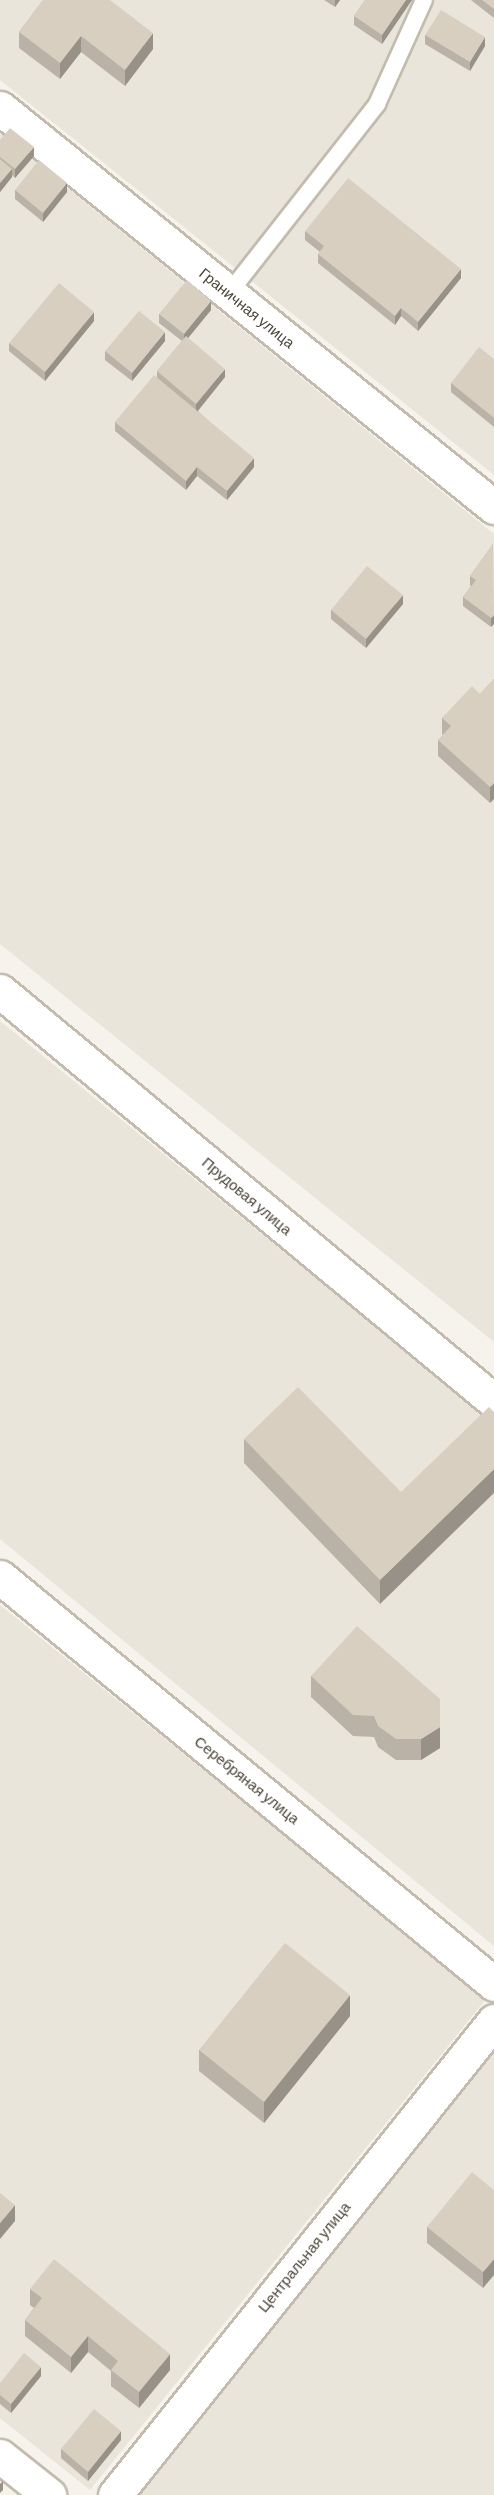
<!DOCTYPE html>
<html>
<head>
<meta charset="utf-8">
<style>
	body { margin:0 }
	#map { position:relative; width:494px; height:2495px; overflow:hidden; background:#f6f3ec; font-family:Barlow,sans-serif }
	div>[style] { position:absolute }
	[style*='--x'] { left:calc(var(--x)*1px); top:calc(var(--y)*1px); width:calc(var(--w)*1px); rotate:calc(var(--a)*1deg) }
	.residential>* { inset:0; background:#eae5da }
	.roads { filter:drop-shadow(2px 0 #c2bbae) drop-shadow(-2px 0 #c2bbae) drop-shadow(0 2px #c2bbae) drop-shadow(0 -2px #c2bbae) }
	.service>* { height:16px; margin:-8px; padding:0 8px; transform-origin:8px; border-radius:8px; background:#fff }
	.minor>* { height:33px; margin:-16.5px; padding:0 16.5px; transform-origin:16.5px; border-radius:16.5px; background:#fff }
	.wall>* { inset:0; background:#bab2a6 }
	.shaded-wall>* { inset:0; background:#979187 }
	.building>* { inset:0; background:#d8cfc1 }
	span { translate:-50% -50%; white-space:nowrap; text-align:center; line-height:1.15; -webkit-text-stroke:5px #fff; paint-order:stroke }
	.street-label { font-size:15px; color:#4b4439 }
</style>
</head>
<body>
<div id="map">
	<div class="residential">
		<i style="clip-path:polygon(0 0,494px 0,494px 475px,0 80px)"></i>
		<i style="clip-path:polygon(0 133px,494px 534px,494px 1342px,0 944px)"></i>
		<i style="clip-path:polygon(0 1021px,494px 1423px,494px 1946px,0 1539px)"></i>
		<i style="clip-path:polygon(0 1605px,486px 1999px,90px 2490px,0 2418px)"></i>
		<i style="clip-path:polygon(494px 2049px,494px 2495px,131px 2495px)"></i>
	</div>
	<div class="roads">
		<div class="service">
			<i style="--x:229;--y:293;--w:240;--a:-51.9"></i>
			<i style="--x:377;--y:104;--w:114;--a:-65.7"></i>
		</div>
		<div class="minor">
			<i style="--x:0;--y:108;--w:635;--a:38.93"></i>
			<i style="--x:0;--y:991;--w:642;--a:39.69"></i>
			<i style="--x:0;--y:1577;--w:640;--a:39.48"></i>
			<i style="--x:0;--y:2456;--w:63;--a:38.5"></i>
			<i style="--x:115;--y:2495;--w:607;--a:-51.35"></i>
		</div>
	</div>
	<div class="wall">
		<i style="clip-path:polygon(43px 0,153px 49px,125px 86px,81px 52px,60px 79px,19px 48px,19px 32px)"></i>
		<i style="clip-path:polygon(324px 0,340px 0,335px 7px)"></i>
		<i style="clip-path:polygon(365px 0,412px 0,382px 44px,354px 25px,354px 16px)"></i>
		<i style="clip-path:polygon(471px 0,494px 0,494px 18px)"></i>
		<i style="clip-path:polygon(425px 35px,485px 46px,470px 71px,425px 44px)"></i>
		<i style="clip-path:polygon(0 140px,34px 156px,15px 178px,12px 175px,12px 177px,0 192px)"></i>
		<i style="clip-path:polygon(15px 190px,67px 192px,43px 222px,15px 199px)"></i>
		<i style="clip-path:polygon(305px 231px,461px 278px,418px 331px,401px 316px,395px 325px,318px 263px,318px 254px,320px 252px,305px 240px)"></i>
		<i style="clip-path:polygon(211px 310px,188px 338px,225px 377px,198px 411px,254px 467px,227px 500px,197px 476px,186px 490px,115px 431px,115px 422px,157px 378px,157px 371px,182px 341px,159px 323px,159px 314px)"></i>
		<i style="clip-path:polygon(94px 321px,45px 381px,9px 351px,9px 343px)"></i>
		<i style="clip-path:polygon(165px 341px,132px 381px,105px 360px,105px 351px)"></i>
		<i style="clip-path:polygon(494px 359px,494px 427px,451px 392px,451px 383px)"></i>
		<i style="clip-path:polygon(493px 544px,491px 627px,463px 606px,463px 597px,471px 586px,470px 585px,470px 576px)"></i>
		<i style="clip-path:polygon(403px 604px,366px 648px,331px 619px,331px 610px)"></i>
		<i style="clip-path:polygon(494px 679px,490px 803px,438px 756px,438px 740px,443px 735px,442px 734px,442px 718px,480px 694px)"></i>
		<i style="clip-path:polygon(244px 1439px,401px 1492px,380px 1604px,244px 1463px)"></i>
		<i style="clip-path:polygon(311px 1676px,440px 1748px,421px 1760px,396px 1760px,378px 1747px,374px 1737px,353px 1736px,311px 1697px)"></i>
		<i style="clip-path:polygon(350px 2016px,264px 2123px,199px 2071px,199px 2050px)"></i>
		<i style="clip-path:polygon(494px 2190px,483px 2288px,427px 2243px,427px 2227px)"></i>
		<i style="clip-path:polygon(30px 2289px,170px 2370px,139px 2408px,111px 2386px,111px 2371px,88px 2352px,71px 2373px,25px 2336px,25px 2320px,34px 2308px,30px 2305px)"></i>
		<i style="clip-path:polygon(41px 2376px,11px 2413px,0 2404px,0 2383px)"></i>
		<i style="clip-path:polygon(121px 2440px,88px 2481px,61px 2458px,61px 2449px)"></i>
	</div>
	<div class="shaded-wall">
		<i style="clip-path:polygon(335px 0,340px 0,335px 7px)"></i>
		<i style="clip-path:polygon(406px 0,412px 0,382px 44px,382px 35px)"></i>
		<i style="clip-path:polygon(153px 33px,153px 49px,125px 86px,125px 70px)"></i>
		<i style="clip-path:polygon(81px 36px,81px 52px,60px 79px,60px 63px)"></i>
		<i style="clip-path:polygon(485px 37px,485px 46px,470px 71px,470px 62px)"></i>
		<i style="clip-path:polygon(34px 147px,34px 156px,15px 178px,15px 169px)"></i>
		<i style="clip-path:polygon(12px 169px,12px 177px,0 192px,0 183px)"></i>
		<i style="clip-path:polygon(67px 183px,67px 192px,43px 222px,43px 213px)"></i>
		<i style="clip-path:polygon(461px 269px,461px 278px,418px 331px,418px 322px)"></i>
		<i style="clip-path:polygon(211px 301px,211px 310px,184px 343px,184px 334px)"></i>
		<i style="clip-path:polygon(401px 308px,401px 316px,395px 325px,395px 316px)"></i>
		<i style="clip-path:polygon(94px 312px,94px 321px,45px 381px,45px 372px)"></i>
		<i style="clip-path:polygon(165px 332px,165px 341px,132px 381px,132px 373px)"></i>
		<i style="clip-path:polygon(225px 369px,225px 377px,196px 413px,196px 404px)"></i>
		<i style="clip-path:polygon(254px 458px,254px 467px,227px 500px,227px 491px)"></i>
		<i style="clip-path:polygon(197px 467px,197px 476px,186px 490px,186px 481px)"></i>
		<i style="clip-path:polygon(403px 595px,403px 604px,366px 648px,366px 639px)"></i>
		<i style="clip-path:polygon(494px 615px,494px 624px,491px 627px,491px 618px)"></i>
		<i style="clip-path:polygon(494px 783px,494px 799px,490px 803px,490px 787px)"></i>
		<i style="clip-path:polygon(494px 1469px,494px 1493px,380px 1604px,380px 1580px)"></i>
		<i style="clip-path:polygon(440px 1727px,440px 1748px,421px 1760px,421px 1739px)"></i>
		<i style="clip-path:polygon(350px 1995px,350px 2016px,264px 2123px,264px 2102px)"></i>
		<i style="clip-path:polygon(15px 2205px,15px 2221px,0 2239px,0 2223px)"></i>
		<i style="clip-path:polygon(494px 2259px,494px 2275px,483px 2288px,483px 2272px)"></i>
		<i style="clip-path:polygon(88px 2336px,88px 2352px,71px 2373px,71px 2357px)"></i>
		<i style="clip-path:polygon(170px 2354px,170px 2370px,139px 2408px,139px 2392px)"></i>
		<i style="clip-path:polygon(41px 2367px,41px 2376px,11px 2413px,11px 2404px)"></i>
		<i style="clip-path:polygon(121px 2431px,121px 2440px,88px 2481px,88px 2472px)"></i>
		<i style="clip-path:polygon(3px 2481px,3px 2490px,0 2493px,0 2484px)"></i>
	</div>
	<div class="building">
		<i style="clip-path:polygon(43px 0,110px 0,153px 33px,125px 70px,81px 36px,60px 63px,19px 32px)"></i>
		<i style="clip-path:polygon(365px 0,406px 0,382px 35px,354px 16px)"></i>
		<i style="clip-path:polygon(482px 0,494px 0,494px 9px)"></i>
		<i style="clip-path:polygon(441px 10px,485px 37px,470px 62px,425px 35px)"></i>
		<i style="clip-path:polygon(10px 128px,34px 147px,15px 169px,0 157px,0 140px)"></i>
		<i style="clip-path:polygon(0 159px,12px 169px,0 183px)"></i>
		<i style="clip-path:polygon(39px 160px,67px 183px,43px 213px,15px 190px)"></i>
		<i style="clip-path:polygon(348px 178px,461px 269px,418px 322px,401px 308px,395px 316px,318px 254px,324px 246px,305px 231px)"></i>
		<i style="clip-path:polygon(187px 280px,211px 301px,184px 334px,159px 314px)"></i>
		<i style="clip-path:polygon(59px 283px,94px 312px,45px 372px,9px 343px)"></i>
		<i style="clip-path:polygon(139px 311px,165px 332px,132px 373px,105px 351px)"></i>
		<i style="clip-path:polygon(186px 336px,225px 369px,196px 404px,157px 371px)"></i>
		<i style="clip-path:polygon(479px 347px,494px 359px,494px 418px,451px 383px)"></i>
		<i style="clip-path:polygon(154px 375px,254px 458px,227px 491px,197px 467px,186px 481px,115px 422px)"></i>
		<i style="clip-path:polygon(493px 544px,494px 615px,491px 618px,463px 597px,476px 580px,470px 576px)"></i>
		<i style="clip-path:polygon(367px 566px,403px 595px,366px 639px,331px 610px)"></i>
		<i style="clip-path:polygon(494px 679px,494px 783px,490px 787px,438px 740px,451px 726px,442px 718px,472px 686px,480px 694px)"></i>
		<i style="clip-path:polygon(298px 1387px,401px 1492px,489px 1407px,494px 1412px,494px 1469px,380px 1580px,244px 1439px)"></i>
		<i style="clip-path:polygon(357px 1626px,440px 1699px,440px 1727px,421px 1739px,396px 1739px,378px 1726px,374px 1716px,353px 1715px,311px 1676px)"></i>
		<i style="clip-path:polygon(285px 1943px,350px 1995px,264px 2102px,199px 2050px)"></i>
		<i style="clip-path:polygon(472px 2172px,494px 2190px,494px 2259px,483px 2272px,427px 2227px)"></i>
		<i style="clip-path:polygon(0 2193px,15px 2205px,0 2223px)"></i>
		<i style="clip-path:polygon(54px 2259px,170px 2354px,139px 2392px,111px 2370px,118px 2361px,88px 2336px,71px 2357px,25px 2320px,42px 2298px,30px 2289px)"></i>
		<i style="clip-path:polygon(24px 2353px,41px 2367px,11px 2404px,0 2395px,0 2383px)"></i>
		<i style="clip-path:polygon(94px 2409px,121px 2431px,88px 2472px,61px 2449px)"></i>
	</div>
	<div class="street-label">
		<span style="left:247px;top:308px;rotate:39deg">Граничная улица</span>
		<span style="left:247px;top:1196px;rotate:40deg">Прудовая улица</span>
		<span style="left:247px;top:1780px;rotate:39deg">Серебряная улица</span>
		<span style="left:304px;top:2257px;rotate:-51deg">Центральная улица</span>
	</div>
</div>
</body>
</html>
